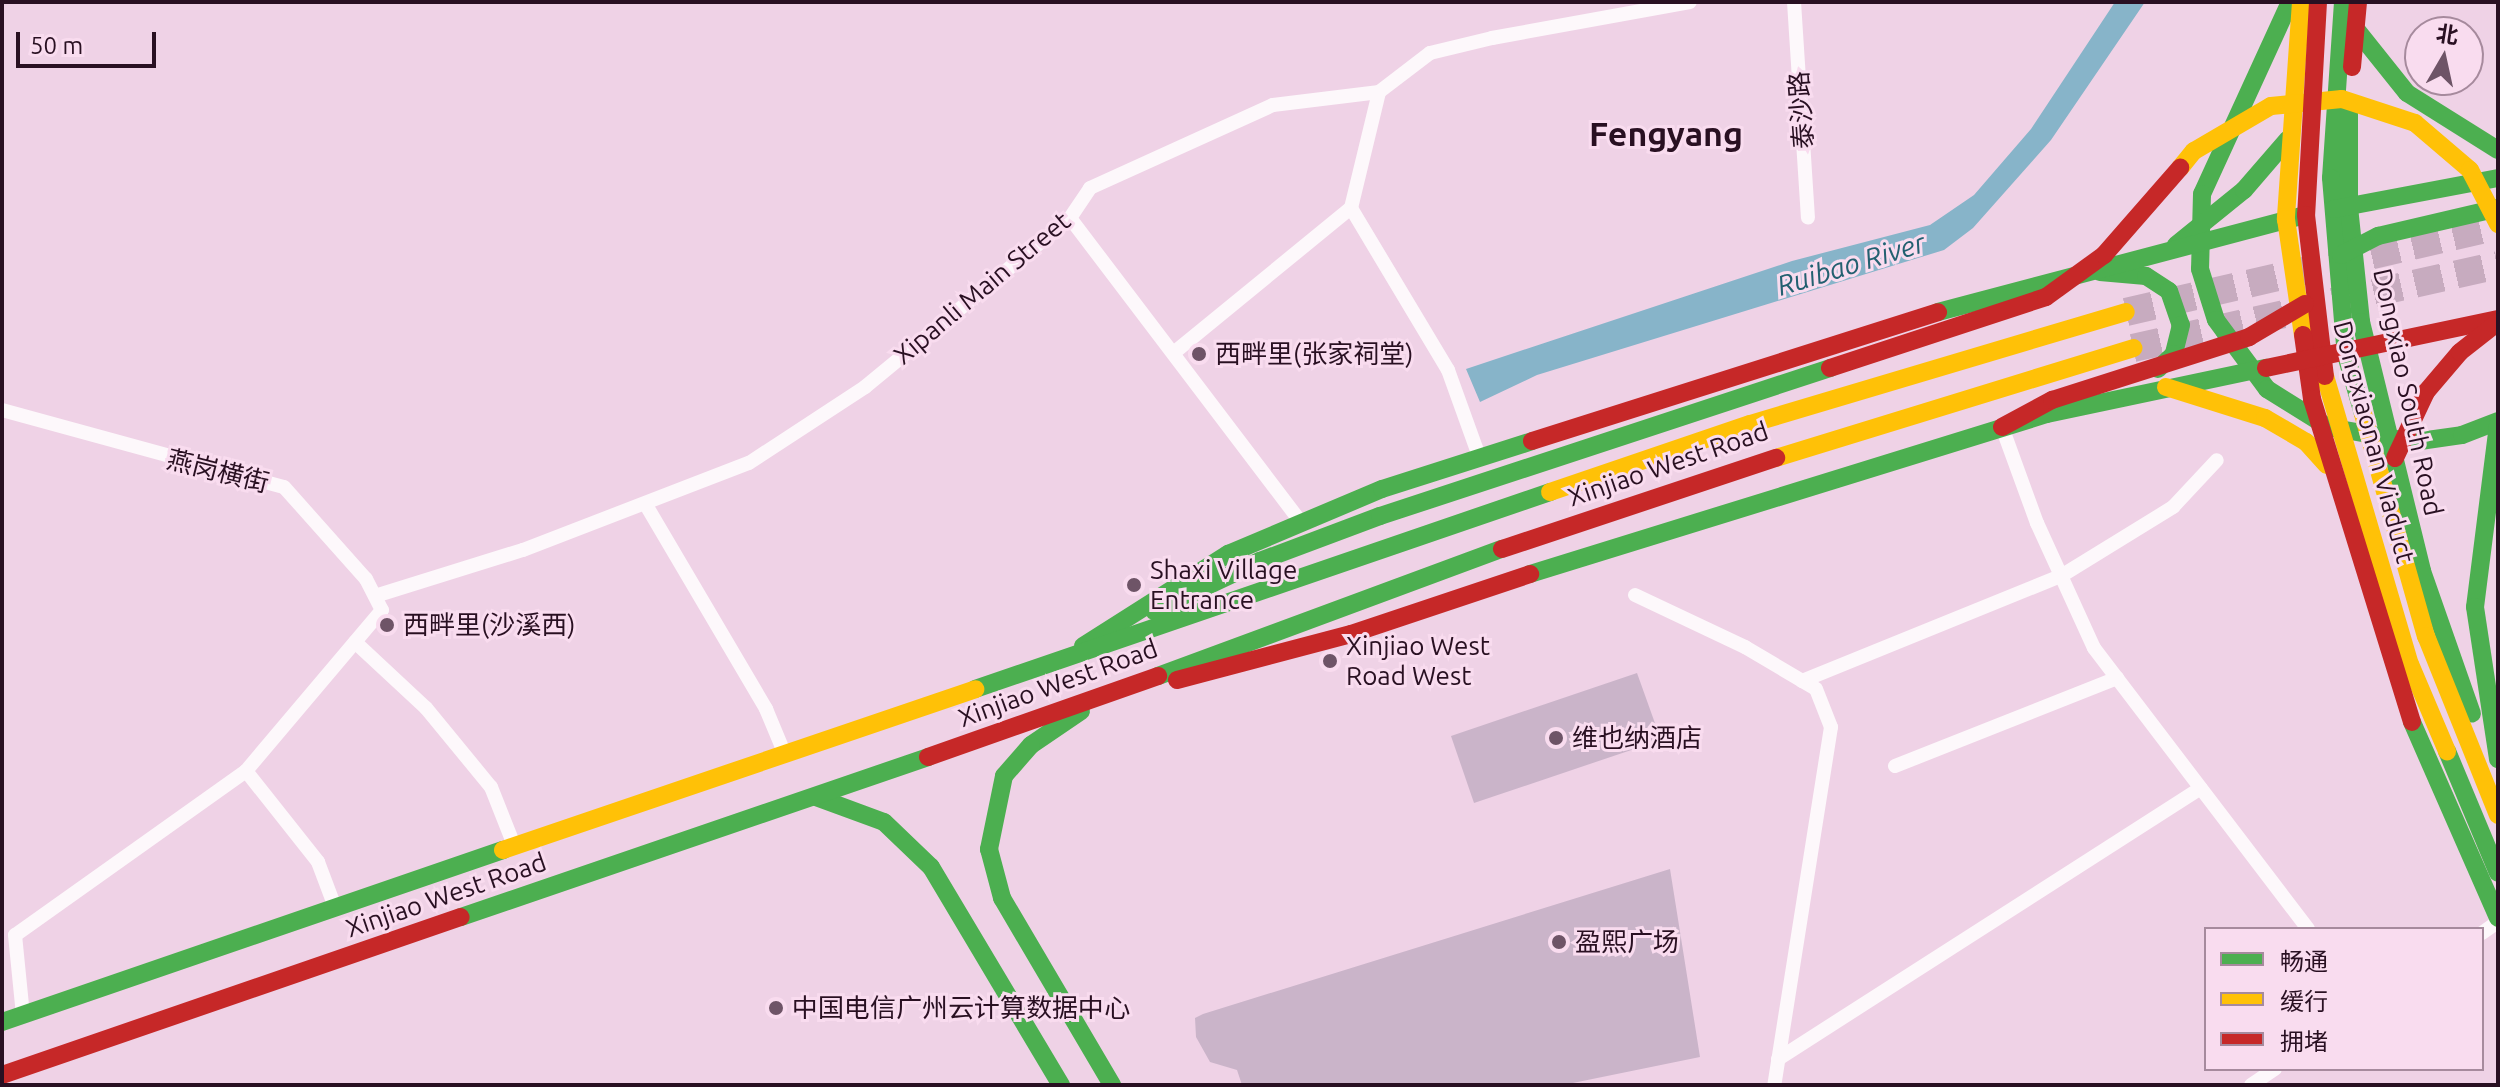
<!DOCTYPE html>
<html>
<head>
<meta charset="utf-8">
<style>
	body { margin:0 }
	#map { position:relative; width:2500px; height:1087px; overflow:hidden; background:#efd2e6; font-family:Ubuntu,"Noto Sans SC",sans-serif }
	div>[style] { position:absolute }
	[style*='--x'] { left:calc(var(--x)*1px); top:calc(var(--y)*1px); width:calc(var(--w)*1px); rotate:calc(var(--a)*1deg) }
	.water>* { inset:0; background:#87b4c9 }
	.building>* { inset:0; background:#cab4c9 }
	.highway-tunnel>* { height:28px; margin-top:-14px; transform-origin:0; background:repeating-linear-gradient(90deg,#c7abbf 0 28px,transparent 0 42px) }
	.street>* { height:14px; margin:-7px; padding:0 7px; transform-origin:7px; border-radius:7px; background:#fdf8fb }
	.fast>* { height:18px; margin:-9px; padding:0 9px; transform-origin:9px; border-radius:9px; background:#4caf50 }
	.slow>* { height:18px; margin:-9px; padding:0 9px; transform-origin:9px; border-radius:9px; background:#ffc107 }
	.jam>* { height:18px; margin:-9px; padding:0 9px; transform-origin:9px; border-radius:9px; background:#c62828 }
	.dots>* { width:22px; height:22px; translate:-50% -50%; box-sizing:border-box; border:4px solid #f9dcef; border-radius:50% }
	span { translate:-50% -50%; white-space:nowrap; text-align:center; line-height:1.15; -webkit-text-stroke:6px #f9dcef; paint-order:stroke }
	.street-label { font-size:26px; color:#291022 }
	.poi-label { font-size:26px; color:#291022 }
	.left { translate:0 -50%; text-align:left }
	.water-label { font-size:28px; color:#236070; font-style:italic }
	.district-label { font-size:34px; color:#291022; font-weight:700 }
	.frame { position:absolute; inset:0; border:4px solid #291022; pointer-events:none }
	.legend { position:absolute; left:2204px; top:927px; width:280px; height:144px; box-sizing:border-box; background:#f9dcef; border:2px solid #a68a9d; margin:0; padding:10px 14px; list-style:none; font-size:24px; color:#291022 }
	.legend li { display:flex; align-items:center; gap:16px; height:40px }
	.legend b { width:40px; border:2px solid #a68a9d }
	.north { position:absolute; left:2404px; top:16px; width:80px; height:80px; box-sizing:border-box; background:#f9dcef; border:2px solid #a68a9d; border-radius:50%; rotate:9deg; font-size:22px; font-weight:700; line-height:32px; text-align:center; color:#291022 }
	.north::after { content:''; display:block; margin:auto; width:28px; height:36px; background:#6e5467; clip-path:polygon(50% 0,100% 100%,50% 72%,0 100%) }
	.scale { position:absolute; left:16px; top:32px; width:140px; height:36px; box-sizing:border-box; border:4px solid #291022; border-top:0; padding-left:10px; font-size:24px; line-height:28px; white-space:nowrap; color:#291022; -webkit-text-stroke:6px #f9dcef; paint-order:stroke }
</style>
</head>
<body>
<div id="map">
	<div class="water">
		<i style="clip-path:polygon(2115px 2px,2145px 2px,2051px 140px,1973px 228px,1944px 250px,1537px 375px,1480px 402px,1466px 369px,1792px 261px,1930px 225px,1974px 195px,2031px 129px)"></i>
	</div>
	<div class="building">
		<i style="clip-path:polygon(1637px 673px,1661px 740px,1474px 803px,1451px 736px)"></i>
		<i style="clip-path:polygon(1670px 869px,1700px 1057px,1563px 1085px,1242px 1085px,1237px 1070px,1210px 1062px,1196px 1037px,1195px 1018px,1203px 1014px)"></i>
	</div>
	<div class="highway-tunnel">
		<i style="--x:2333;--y:302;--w:169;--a:-12.6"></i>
		<i style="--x:2126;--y:312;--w:382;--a:-13"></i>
		<i style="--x:2133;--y:348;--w:159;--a:-12.7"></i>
	</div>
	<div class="street">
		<i style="--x:1794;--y:2;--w:216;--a:86.3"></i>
		<i style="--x:1351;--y:208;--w:189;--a:59.1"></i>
		<i style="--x:1448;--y:370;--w:91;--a:70.2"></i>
		<i style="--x:1351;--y:208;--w:119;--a:-76.4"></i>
		<i style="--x:1070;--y:218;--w:380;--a:52.8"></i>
		<i style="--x:1176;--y:351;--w:226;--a:-39.3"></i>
		<i style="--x:2;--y:410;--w:292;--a:15.3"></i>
		<i style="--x:284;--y:487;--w:123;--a:48.3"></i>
		<i style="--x:366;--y:579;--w:35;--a:63"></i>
		<i style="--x:382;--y:610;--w:211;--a:130.2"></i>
		<i style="--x:246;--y:771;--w:283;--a:144.6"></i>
		<i style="--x:15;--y:935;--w:80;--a:84.3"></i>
		<i style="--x:2002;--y:427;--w:102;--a:70"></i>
		<i style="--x:2037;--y:523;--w:137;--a:65.5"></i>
		<i style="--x:2094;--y:648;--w:353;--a:52.7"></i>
		<i style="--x:646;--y:505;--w:237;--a:59.5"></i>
		<i style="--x:766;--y:709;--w:47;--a:67.3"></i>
		<i style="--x:1635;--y:595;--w:122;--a:25.3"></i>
		<i style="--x:1745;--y:647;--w:82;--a:30.6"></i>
		<i style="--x:1816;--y:689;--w:41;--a:68.5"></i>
		<i style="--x:1831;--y:727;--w:363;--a:99"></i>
		<i style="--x:375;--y:596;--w:155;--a:-17.3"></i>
		<i style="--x:523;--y:550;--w:242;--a:-21.1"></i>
		<i style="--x:749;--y:463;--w:139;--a:-33.2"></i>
		<i style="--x:865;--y:387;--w:266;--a:-39.5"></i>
		<i style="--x:1070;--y:218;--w:36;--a:-56"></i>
		<i style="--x:1090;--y:188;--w:201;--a:-24.4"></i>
		<i style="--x:1273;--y:105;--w:107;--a:-7"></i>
		<i style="--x:1379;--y:92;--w:64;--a:-37.4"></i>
		<i style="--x:1430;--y:53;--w:64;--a:-13.6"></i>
		<i style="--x:1492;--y:38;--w:201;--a:-10.3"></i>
		<i style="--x:355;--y:642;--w:97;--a:42.9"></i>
		<i style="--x:426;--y:708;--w:102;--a:50.6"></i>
		<i style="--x:491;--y:787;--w:62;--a:68.4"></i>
		<i style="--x:1802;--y:681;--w:279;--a:-22.1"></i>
		<i style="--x:2061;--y:576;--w:132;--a:-31.6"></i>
		<i style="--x:2173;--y:507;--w:64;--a:-46.9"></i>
		<i style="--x:1895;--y:766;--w:239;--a:-21.6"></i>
		<i style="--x:246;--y:771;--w:116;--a:51.6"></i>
		<i style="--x:318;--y:862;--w:48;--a:69.3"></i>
		<i style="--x:2482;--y:933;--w:19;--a:-35"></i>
		<i style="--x:1778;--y:1059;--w:502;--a:-32.65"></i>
		<i style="--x:2251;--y:1085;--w:29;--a:-34"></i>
	</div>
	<div class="fast">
		<i style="--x:2290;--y:2;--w:211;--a:114.6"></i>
		<i style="--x:2202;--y:194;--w:75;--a:91.5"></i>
		<i style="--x:2200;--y:269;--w:53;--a:72.6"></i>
		<i style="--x:2216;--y:320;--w:86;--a:53.5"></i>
		<i style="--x:2267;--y:389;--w:72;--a:31.9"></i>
		<i style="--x:2328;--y:427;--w:86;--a:10"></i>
		<i style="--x:2413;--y:442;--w:49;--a:-8.1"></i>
		<i style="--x:2462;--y:435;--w:39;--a:-21"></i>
		<i style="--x:2343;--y:2;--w:176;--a:93.9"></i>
		<i style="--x:2331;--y:178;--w:178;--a:85.2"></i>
		<i style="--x:2346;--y:355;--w:61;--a:73.9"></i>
		<i style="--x:2355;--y:28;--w:83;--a:51.3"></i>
		<i style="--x:2407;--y:93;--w:107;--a:32.1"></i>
		<i style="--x:2349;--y:103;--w:104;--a:90"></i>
		<i style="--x:2349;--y:207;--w:116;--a:84"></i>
		<i style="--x:2361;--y:322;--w:256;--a:76.2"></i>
		<i style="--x:2422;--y:571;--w:151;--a:70.7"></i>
		<i style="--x:2334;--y:209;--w:167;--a:-10.7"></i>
		<i style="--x:2176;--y:245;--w:87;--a:-39"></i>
		<i style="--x:2244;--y:190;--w:67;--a:-49.2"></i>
		<i style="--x:2341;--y:255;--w:42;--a:-27.2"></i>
		<i style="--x:2378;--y:236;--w:123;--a:-13.1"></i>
		<i style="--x:2100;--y:272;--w:46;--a:5"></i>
		<i style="--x:2146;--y:276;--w:27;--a:33"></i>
		<i style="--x:2169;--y:291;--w:36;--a:71"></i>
		<i style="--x:2181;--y:325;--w:30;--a:104"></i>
		<i style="--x:2174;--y:354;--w:22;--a:137"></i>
		<i style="--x:1938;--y:312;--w:375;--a:-14.8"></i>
		<i style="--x:2498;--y:425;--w:183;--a:97.2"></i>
		<i style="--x:2475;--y:607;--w:154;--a:81.4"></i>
		<i style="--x:1530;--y:574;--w:541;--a:-17.2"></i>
		<i style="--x:2047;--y:414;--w:224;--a:-11.9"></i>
		<i style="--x:1154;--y:611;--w:117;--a:-25.3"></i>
		<i style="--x:1260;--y:561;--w:128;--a:-20.6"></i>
		<i style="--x:1380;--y:516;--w:474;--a:-18.2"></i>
		<i style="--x:1083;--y:646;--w:172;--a:-32.4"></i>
		<i style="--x:1228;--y:554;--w:167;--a:-22.9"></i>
		<i style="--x:1382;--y:489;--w:157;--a:-17.7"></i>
		<i style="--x:1158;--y:676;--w:367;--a:-20.3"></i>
		<i style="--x:975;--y:689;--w:608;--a:-18.91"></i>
		<i style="--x:1081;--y:711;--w:60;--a:145.8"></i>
		<i style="--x:1031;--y:745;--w:41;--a:131.1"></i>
		<i style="--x:1004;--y:776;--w:75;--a:101.6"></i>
		<i style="--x:989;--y:849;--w:51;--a:75.1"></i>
		<i style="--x:1002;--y:898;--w:217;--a:59.5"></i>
		<i style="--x:2412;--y:722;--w:214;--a:66.3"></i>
		<i style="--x:2447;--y:751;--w:132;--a:67.3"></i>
		<i style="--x:816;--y:797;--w:72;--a:20.2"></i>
		<i style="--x:884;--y:822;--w:65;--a:43.8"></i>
		<i style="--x:931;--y:867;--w:254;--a:59.2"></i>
		<i style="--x:461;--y:917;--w:494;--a:-18.9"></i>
		<i style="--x:2;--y:1022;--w:530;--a:-18.95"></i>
	</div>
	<div class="slow">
		<i style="--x:2301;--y:2;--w:218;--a:94"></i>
		<i style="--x:2286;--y:219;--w:117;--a:81.7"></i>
		<i style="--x:2180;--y:168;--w:22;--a:-51"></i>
		<i style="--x:2194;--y:151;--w:89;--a:-30.3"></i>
		<i style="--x:2271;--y:106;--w:71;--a:-5.6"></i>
		<i style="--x:2342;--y:99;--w:77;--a:18.2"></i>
		<i style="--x:2415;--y:123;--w:72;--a:40.5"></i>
		<i style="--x:2470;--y:170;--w:61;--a:62.6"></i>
		<i style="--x:2325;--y:376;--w:300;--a:73.6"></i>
		<i style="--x:2410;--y:664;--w:95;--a:67"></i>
		<i style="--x:2166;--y:387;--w:104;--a:17.4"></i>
		<i style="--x:2265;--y:418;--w:48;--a:30.3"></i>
		<i style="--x:2306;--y:442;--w:31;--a:48"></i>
		<i style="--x:2363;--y:414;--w:231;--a:74.2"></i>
		<i style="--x:2426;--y:636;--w:193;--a:68.1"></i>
		<i style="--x:1776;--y:458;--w:374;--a:-17.1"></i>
		<i style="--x:1550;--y:492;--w:211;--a:-18.8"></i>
		<i style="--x:1750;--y:424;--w:392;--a:-16.6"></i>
		<i style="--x:503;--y:850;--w:499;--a:-18.8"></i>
	</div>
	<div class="jam">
		<i style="--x:2318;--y:2;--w:213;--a:93.2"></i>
		<i style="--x:2306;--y:215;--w:162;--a:83.3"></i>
		<i style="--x:2352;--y:67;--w:65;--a:-84.7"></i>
		<i style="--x:2303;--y:335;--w:65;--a:82"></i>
		<i style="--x:2312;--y:399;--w:338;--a:72.8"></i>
		<i style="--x:1830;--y:368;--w:227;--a:-18.2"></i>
		<i style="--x:2046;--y:297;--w:72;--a:-35.9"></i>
		<i style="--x:2104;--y:255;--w:116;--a:-48.9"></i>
		<i style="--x:2266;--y:368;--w:237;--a:-11.9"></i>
		<i style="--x:2002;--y:427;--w:57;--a:-28.4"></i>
		<i style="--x:2052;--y:400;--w:207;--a:-17.7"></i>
		<i style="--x:2249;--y:337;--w:65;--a:-30.5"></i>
		<i style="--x:1532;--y:441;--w:426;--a:-17.6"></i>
		<i style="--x:2395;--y:458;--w:73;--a:-64.8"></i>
		<i style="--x:2426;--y:392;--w:52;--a:-49.6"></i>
		<i style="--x:2460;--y:352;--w:48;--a:-38.3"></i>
		<i style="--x:1502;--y:549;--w:289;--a:-18.4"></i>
		<i style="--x:1177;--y:680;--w:180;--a:-14.8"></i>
		<i style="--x:1351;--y:634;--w:189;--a:-18.5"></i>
		<i style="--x:928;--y:757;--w:244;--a:-19.4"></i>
		<i style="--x:2;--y:1075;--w:485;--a:-19"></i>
	</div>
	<div class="dots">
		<i style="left:1199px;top:354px;background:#6e5467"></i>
		<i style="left:1134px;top:585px;background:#6e5467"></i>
		<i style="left:387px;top:625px;background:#6e5467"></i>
		<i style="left:1330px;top:661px;background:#6e5467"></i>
		<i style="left:1556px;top:738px;background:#6e5467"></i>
		<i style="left:1559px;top:942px;background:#6e5467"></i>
		<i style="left:776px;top:1008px;background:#6e5467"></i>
	</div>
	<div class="street-label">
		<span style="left:1801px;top:110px;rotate:-94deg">泰沙路</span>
		<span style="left:982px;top:288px;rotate:-40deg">Xipanli Main Street</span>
		<span style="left:2408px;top:392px;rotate:78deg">Dongxiao South Road</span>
		<span style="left:2374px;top:442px;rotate:75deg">Dongxiaonan Viaduct</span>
		<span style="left:1668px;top:464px;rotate:-19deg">Xinjiao West Road</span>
		<span style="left:218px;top:471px;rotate:14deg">燕岗横街</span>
		<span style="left:1058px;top:683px;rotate:-20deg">Xinjiao West Road</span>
		<span style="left:446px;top:895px;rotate:-19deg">Xinjiao West Road</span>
	</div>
	<div class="poi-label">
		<span class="left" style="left:1215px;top:354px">西畔里(张家祠堂)</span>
		<span class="left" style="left:1150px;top:585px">Shaxi Village<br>Entrance</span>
		<span class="left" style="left:403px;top:625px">西畔里(沙溪西)</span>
		<span class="left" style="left:1346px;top:661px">Xinjiao West<br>Road West</span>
		<span class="left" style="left:1572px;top:738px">维也纳酒店</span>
		<span class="left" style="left:1575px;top:942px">盈熙广场</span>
		<span class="left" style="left:792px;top:1008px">中国电信广州云计算数据中心</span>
	</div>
	<div class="water-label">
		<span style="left:1851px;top:264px;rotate:-17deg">Ruibao River</span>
	</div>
	<div class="district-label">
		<span style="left:1666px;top:134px">Fengyang</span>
	</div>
	<div class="frame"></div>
	<ul class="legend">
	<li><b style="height:10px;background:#4caf50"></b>畅通</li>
	<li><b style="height:10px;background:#ffc107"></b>缓行</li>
	<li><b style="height:10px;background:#c62828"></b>拥堵</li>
	</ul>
	<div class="north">北</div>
	<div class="scale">50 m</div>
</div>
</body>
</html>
